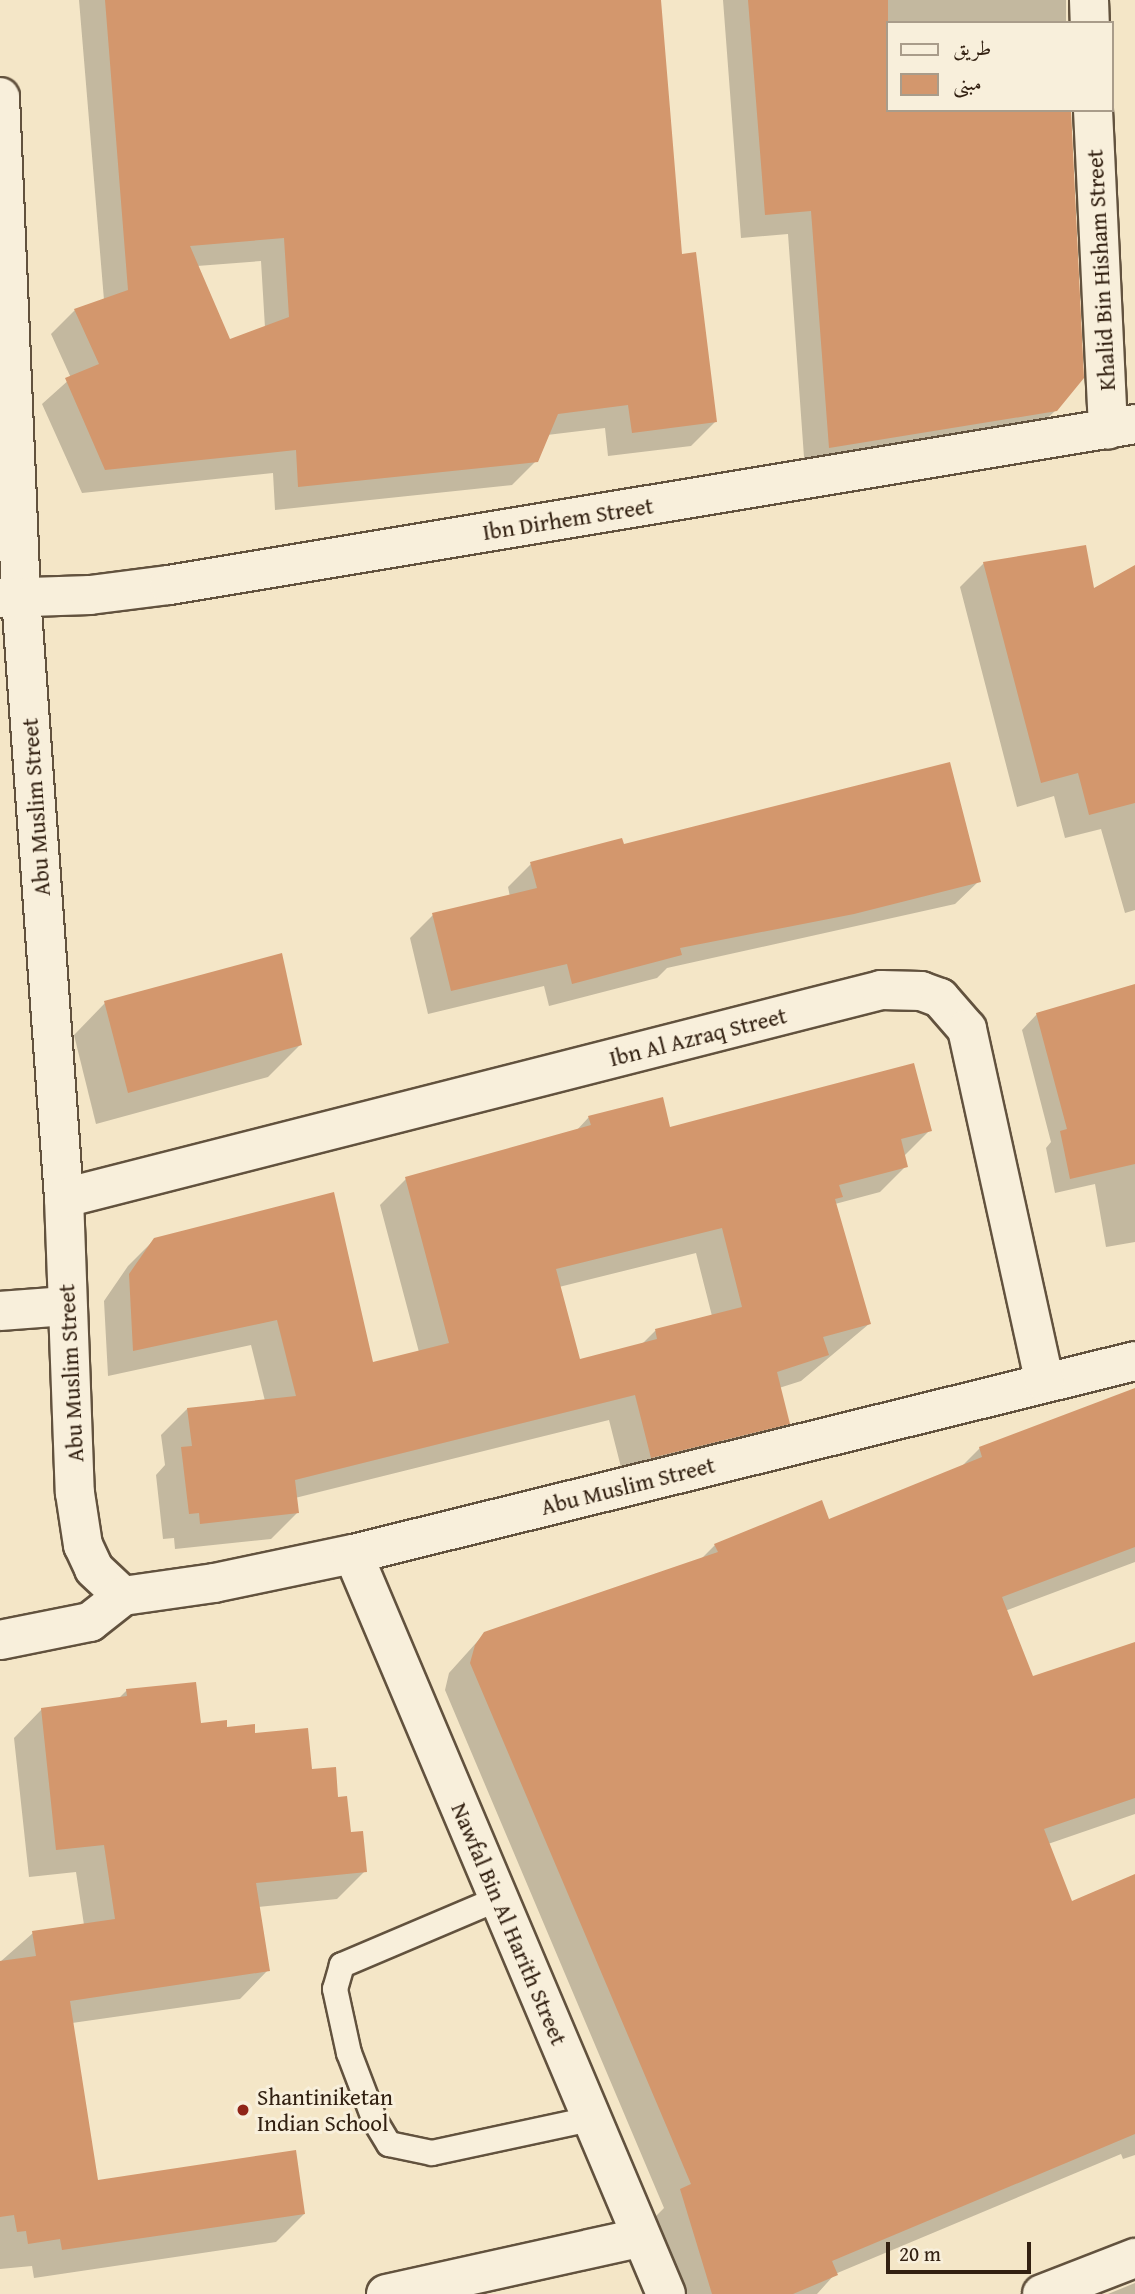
<!DOCTYPE html>
<html>
<head>
<meta charset="utf-8">
<style>
	body { margin:0 }
	#map { position:relative; width:1135px; height:2294px; overflow:hidden; background:#f4e6c7; font-family:"Gentium Book Plus",Amiri,serif }
	div>[style] { position:absolute }
	[style*='--x'] { left:calc(var(--x)*1px); top:calc(var(--y)*1px); width:calc(var(--w)*1px); rotate:calc(var(--a)*1deg) }
	.shadow>* { inset:0; background:#0003 }
	.building>* { inset:0; background:#d3976d }
	.roads { filter:drop-shadow(2px 0 #62523e) drop-shadow(-2px 0 #62523e) drop-shadow(0 2px #62523e) drop-shadow(0 -2px #62523e) }
	.service>* { height:24px; margin:-12px; padding:0 12px; transform-origin:12px; border-radius:12px; background:#f8efdb }
	.minor>* { height:38px; margin:-19px; padding:0 19px; transform-origin:19px; border-radius:19px; background:#f8efdb }
	.tertiary>* { height:38px; margin:-19px; padding:0 19px; transform-origin:19px; border-radius:19px; background:#f8efdb }
	.dots>* { width:19px; height:19px; translate:-50% -50%; box-sizing:border-box; border:4px solid #f8efdb; border-radius:50% }
	span { translate:-50% -50%; white-space:nowrap; text-align:center; line-height:1.15; -webkit-text-stroke:6px #f8efdb; paint-order:stroke }
	.street-label { font-size:23px; color:#322011 }
	.poi-label { font-size:23px; color:#322011 }
	.left { translate:0 -50%; text-align:left }
	.legend { position:absolute; left:886px; top:21px; width:228px; height:91px; box-sizing:border-box; background:#f8efdb; border:2px solid #a99c8a; margin:0; padding:9px 12px; list-style:none; font-size:21px; color:#322011 }
	.legend li { display:flex; align-items:center; gap:14px; height:35px }
	.legend b { width:35px; border:2px solid #a99c8a }
	.scale { position:absolute; left:886px; top:2242px; width:145px; height:32px; box-sizing:border-box; border:4px solid #322011; border-top:0; padding-left:9px; font-size:21px; line-height:24px; white-space:nowrap; color:#322011; -webkit-text-stroke:5px #f8efdb; paint-order:stroke }
</style>
</head>
<body>
<div id="map">
	<div class="shadow">
		<i style="clip-path:polygon(evenodd,79px 0,660px 0,680px 256px,715px 422px,691px 446px,608px 456px,605px 428px,547px 435px,536px 461px,512px 485px,275px 510px,273px 473px,82px 493px,42px 404px,71px 378px,51px 334px,75px 310px,104px 300px,79px 0,261px 261px,265px 328px,229px 341px,197px 266px,261px 261px)"></i>
		<i style="clip-path:polygon(723px 0,1066px 0,1066px 23px,888px 23px,888px 110px,1056px 410px,1031px 434px,805px 471px,788px 234px,741px 238px)"></i>
		<i style="clip-path:polygon(984px 563px,1093px 591px,1135px 567px,1135px 910px,1125px 913px,1101px 829px,1065px 838px,1054px 796px,1017px 807px,960px 587px)"></i>
		<i style="clip-path:polygon(622px 846px,979px 881px,955px 904px,667px 968px,657px 978px,549px 1006px,544px 986px,428px 1014px,410px 938px,433px 915px,510px 897px,508px 887px,531px 864px)"></i>
		<i style="clip-path:polygon(1135px 986px,1135px 1242px,1106px 1247px,1095px 1184px,1055px 1193px,1046px 1148px,1051px 1142px,1022px 1030px,1037px 1014px)"></i>
		<i style="clip-path:polygon(105px 1003px,300px 1045px,268px 1077px,96px 1124px,74px 1035px)"></i>
		<i style="clip-path:polygon(evenodd,589px 1117px,669px 1129px,930px 1130px,904px 1156px,906px 1166px,880px 1192px,835px 1204px,869px 1324px,801px 1381px,779px 1388px,788px 1423px,762px 1449px,625px 1483px,609px 1420px,295px 1498px,297px 1513px,271px 1539px,175px 1549px,174px 1538px,163px 1539px,156px 1475px,165px 1465px,161px 1435px,187px 1409px,265px 1401px,251px 1345px,108px 1376px,104px 1301px,128px 1266px,155px 1239px,372px 1364px,419px 1352px,380px 1205px,406px 1179px,576px 1131px,589px 1117px,696px 1253px,712px 1316px,655px 1331px,641px 1345px,579px 1361px,559px 1287px,696px 1253px)"></i>
		<i style="clip-path:polygon(1135px 1390px,1135px 1562px,1005px 1611px,1032px 1679px,1135px 1643px,1135px 1814px,1048px 1844px,1071px 1903px,1135px 1876px,1135px 2155px,1123px 2159px,1121px 2154px,835px 2274px,817px 2294px,678px 2294px,655px 2217px,664px 2208px,445px 1690px,449px 1673px,485px 1633px,701px 1559px,715px 1545px,828px 1521px,960px 1468px,980px 1448px)"></i>
		<i style="clip-path:polygon(127px 1690px,199px 1725px,254px 1735px,310px 1771px,337px 1799px,365px 1871px,337px 1899px,258px 1907px,268px 1970px,240px 1999px,72px 2023px,96px 2182px,304px 2214px,276px 2242px,34px 2278px,32px 2266px,0 2269px,0 1962px,33px 1933px,84px 1925px,76px 1872px,29px 1877px,14px 1738px,42px 1709px,118px 1699px)"></i>
		<i style="clip-path:polygon(1135px 2283px,1135px 2294px,1108px 2294px)"></i>
	</div>
	<div class="building">
		<i style="clip-path:polygon(evenodd,105px 0,661px 0,682px 254px,696px 252px,717px 422px,632px 433px,628px 405px,558px 414px,538px 462px,298px 487px,296px 450px,105px 470px,65px 378px,99px 364px,74px 309px,128px 290px,105px 0,284px 238px,289px 317px,230px 339px,190px 246px,284px 238px)"></i>
		<i style="clip-path:polygon(748px 0,888px 0,888px 110px,1071px 110px,1084px 378px,1057px 411px,829px 448px,811px 211px,765px 215px)"></i>
		<i style="clip-path:polygon(1086px 545px,1094px 588px,1135px 565px,1135px 803px,1089px 815px,1078px 773px,1041px 783px,983px 562px)"></i>
		<i style="clip-path:polygon(950px 762px,981px 882px,854px 914px,680px 948px,682px 955px,572px 984px,567px 964px,451px 991px,432px 913px,537px 888px,530px 862px,622px 838px,624px 844px)"></i>
		<i style="clip-path:polygon(282px 953px,302px 1045px,128px 1093px,104px 1001px)"></i>
		<i style="clip-path:polygon(1135px 984px,1135px 1164px,1070px 1179px,1060px 1131px,1067px 1129px,1036px 1013px)"></i>
		<i style="clip-path:polygon(evenodd,914px 1063px,932px 1131px,901px 1139px,908px 1167px,839px 1185px,843px 1197px,835px 1199px,871px 1324px,823px 1337px,829px 1355px,777px 1372px,790px 1424px,651px 1458px,635px 1395px,295px 1480px,299px 1513px,200px 1524px,199px 1513px,189px 1514px,181px 1447px,192px 1446px,187px 1408px,296px 1396px,277px 1320px,133px 1351px,129px 1274px,154px 1238px,334px 1192px,373px 1362px,449px 1343px,405px 1177px,591px 1125px,588px 1116px,663px 1097px,670px 1127px,914px 1063px,722px 1228px,742px 1307px,655px 1329px,657px 1339px,580px 1359px,556px 1269px,722px 1228px)"></i>
		<i style="clip-path:polygon(1135px 1388px,1135px 1547px,1002px 1597px,1033px 1676px,1135px 1642px,1135px 1798px,1044px 1829px,1072px 1901px,1135px 1874px,1135px 2134px,832px 2261px,838px 2275px,793px 2294px,712px 2294px,680px 2189px,691px 2184px,470px 1663px,475px 1645px,484px 1632px,718px 1552px,714px 1544px,822px 1500px,829px 1519px,982px 1457px,979px 1447px)"></i>
		<i style="clip-path:polygon(196px 1682px,201px 1723px,227px 1720px,227px 1727px,255px 1724px,255px 1733px,308px 1728px,312px 1769px,336px 1767px,338px 1797px,347px 1796px,351px 1832px,363px 1831px,367px 1872px,256px 1883px,270px 1971px,70px 2001px,98px 2180px,296px 2150px,305px 2214px,62px 2250px,60px 2239px,28px 2244px,26px 2231px,17px 2232px,14px 2215px,0 2217px,0 1961px,36px 1956px,32px 1931px,115px 1919px,104px 1845px,56px 1850px,41px 1708px,127px 1696px,126px 1689px)"></i>
	</div>
	<div class="roads">
		<div class="service">
			<i style="--x:500;--y:1898;--w:172;--a:157"></i>
			<i style="--x:342;--y:1965;--w:25;--a:106"></i>
			<i style="--x:335;--y:1989;--w:66;--a:77.7"></i>
			<i style="--x:349;--y:2053;--w:73;--a:69.1"></i>
			<i style="--x:375;--y:2121;--w:27;--a:59"></i>
			<i style="--x:389;--y:2144;--w:44;--a:11.8"></i>
			<i style="--x:432;--y:2153;--w:163;--a:-12.1"></i>
		</div>
		<div class="minor">
			<i style="--x:1089;--y:0;--w:23;--a:88"></i>
			<i style="--x:0;--y:97;--w:500;--a:87.59"></i>
			<i style="--x:21;--y:597;--w:603;--a:85.91"></i>
			<i style="--x:64;--y:1198;--w:295;--a:87.9"></i>
			<i style="--x:75;--y:1493;--w:53;--a:81.3"></i>
			<i style="--x:83;--y:1545;--w:26;--a:65"></i>
			<i style="--x:94;--y:1569;--w:40;--a:43"></i>
			<i style="--x:123;--y:1596;--w:92;--a:-8.1"></i>
			<i style="--x:214;--y:1583;--w:142;--a:-11.8"></i>
			<i style="--x:353;--y:1554;--w:805;--a:-13.86"></i>
			<i style="--x:1093;--y:110;--w:320;--a:87.3"></i>
			<i style="--x:64;--y:1198;--w:843;--a:-14.28"></i>
			<i style="--x:881;--y:990;--w:40;--a:1.4"></i>
			<i style="--x:921;--y:991;--w:20;--a:20"></i>
			<i style="--x:940;--y:998;--w:41;--a:48.9"></i>
			<i style="--x:967;--y:1029;--w:362;--a:77.6"></i>
			<i style="--x:0;--y:1311;--w:67;--a:-4.3"></i>
			<i style="--x:353;--y:1554;--w:803;--a:67.07"></i>
			<i style="--x:0;--y:1640;--w:92;--a:-11.3"></i>
			<i style="--x:90;--y:1622;--w:42;--a:-38.2"></i>
			<i style="--x:386;--y:2294;--w:259;--a:-12.5"></i>
			<i style="--x:1042;--y:2294;--w:100;--a:-21.2"></i>
		</div>
		<div class="tertiary">
			<i style="--x:0;--y:598;--w:90;--a:-1.9"></i>
			<i style="--x:90;--y:595;--w:80;--a:-7.2"></i>
			<i style="--x:169;--y:585;--w:979;--a:-9.46"></i>
		</div>
	</div>
	<div class="dots">
		<i style="left:243px;top:2110px;background:#8f2418"></i>
	</div>
	<div class="street-label">
		<span style="left:1101px;top:270px;rotate:-93deg">Khalid Bin Hisham Street</span>
		<span style="left:568px;top:519px;rotate:-9deg">Ibn Dirhem Street</span>
		<span style="left:36px;top:807px;rotate:-94deg">Abu Muslim Street</span>
		<span style="left:698px;top:1037px;rotate:-14deg">Ibn Al Azraq Street</span>
		<span style="left:71px;top:1373px;rotate:-93deg">Abu Muslim Street</span>
		<span style="left:628px;top:1486px;rotate:-14deg">Abu Muslim Street</span>
		<span style="left:509px;top:1924px;rotate:67deg">Nawfal Bin Al Harith Street</span>
	</div>
	<div class="poi-label">
		<span class="left" style="left:257px;top:2110px">Shantiniketan<br>Indian School</span>
	</div>
	<ul class="legend">
	<li><b style="height:9px;background:#f8efdb"></b>طريق</li>
	<li><b style="height:19px;background:#d3976d"></b>مبنى</li>
	</ul>
	<div class="scale">20 m</div>
</div>
</body>
</html>
